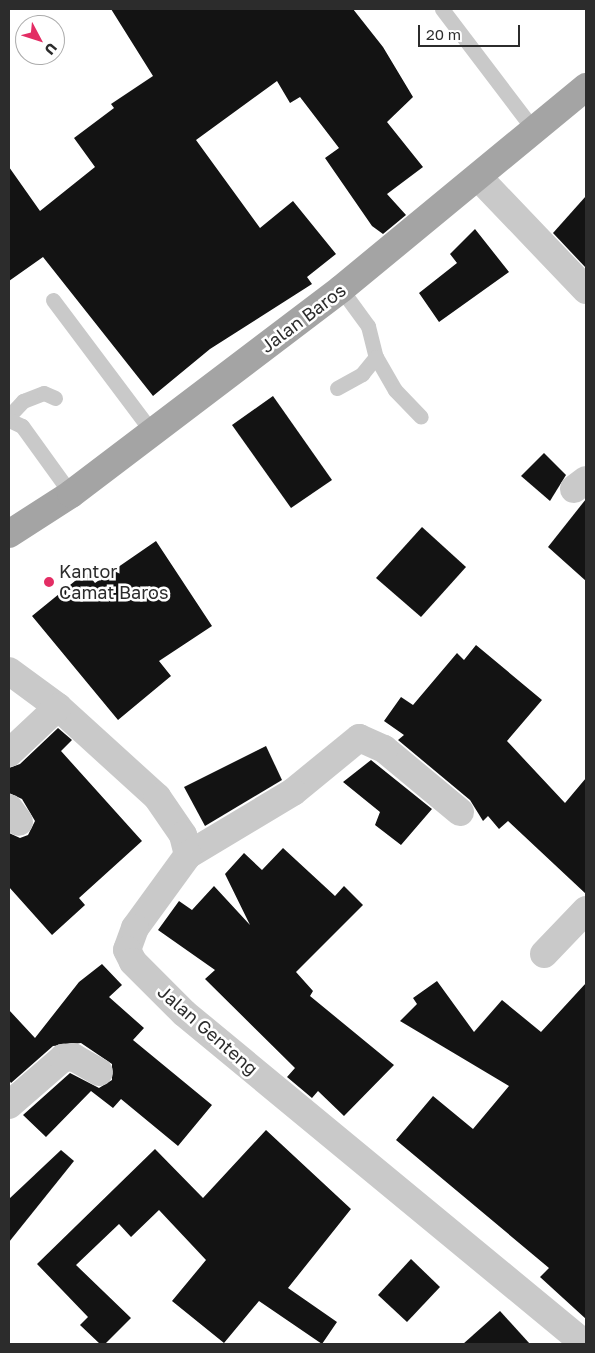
<!DOCTYPE html>
<html>
<head>
<meta charset="utf-8">
<style>
	body { margin:0 }
	#map { position:relative; width:595px; height:1353px; overflow:hidden; background:#fff; font-family:"Golos Text",sans-serif }
	div>[style] { position:absolute }
	[style*='--x'] { left:calc(var(--x)*1px); top:calc(var(--y)*1px); width:calc(var(--w)*1px); rotate:calc(var(--a)*1deg) }
	.building>* { inset:0; background:#131313 }
	.service>* { height:15px; margin:-7.5px; padding:0 7.5px; transform-origin:7.5px; border-radius:7.5px; background:#c9c9c9 }
	.minor>* { height:28px; margin:-14px; padding:0 14px; transform-origin:14px; border-radius:14px; background:#c9c9c9 }
	.primary>* { height:28px; margin:-14px; padding:0 14px; transform-origin:14px; border-radius:14px; background:#a4a4a4 }
	.dots>* { width:14px; height:14px; translate:-50% -50%; box-sizing:border-box; border:2px solid #fff; border-radius:50% }
	span { translate:-50% -50%; white-space:nowrap; text-align:center; line-height:1.15; -webkit-text-stroke:5px #fff; paint-order:stroke }
	.street-label { font-size:18px; color:#2c2c2c }
	.poi-label { font-size:18px; color:#2c2c2c }
	.left { translate:0 -50%; text-align:left }
	.frame { position:absolute; inset:0; border:10px solid #2c2c2c; pointer-events:none }
	.north { position:absolute; left:15px; top:15px; width:50px; height:50px; box-sizing:border-box; background:#fff; border:1px solid #ababab; border-radius:50%; rotate:130deg; font-size:14px; font-weight:700; line-height:20px; text-align:center; color:#2c2c2c }
	.north::after { content:''; display:block; margin:auto; width:18px; height:22px; background:#e32d64; clip-path:polygon(50% 0,100% 100%,50% 72%,0 100%) }
	.scale { position:absolute; left:418px; top:25px; width:102px; height:22px; box-sizing:border-box; border:2px solid #2c2c2c; border-top:0; padding-left:6px; font-size:15px; line-height:18px; white-space:nowrap; color:#2c2c2c; -webkit-text-stroke:4px #fff; paint-order:stroke }
</style>
</head>
<body>
<div id="map">
	<div class="building">
		<i style="clip-path:polygon(111px 9px,353px 9px,383px 47px,413px 97px,387px 122px,423px 167px,387px 194px,406px 215px,383px 234px,372px 226px,325px 158px,339px 148px,300px 97px,290px 103px,277px 81px,196px 140px,260px 228px,293px 201px,336px 254px,307px 277px,312px 284px,210px 349px,153px 396px,43px 257px,9px 281px,9px 167px,40px 211px,95px 167px,74px 138px,114px 108px,111px 104px,153px 76px)"></i>
		<i style="clip-path:polygon(586px 196px,586px 268px,553px 233px)"></i>
		<i style="clip-path:polygon(475px 229px,509px 272px,439px 322px,419px 293px,457px 263px,450px 254px)"></i>
		<i style="clip-path:polygon(273px 396px,332px 480px,291px 508px,232px 425px)"></i>
		<i style="clip-path:polygon(544px 453px,566px 475px,550px 501px,521px 476px)"></i>
		<i style="clip-path:polygon(586px 499px,586px 581px,548px 547px)"></i>
		<i style="clip-path:polygon(422px 527px,466px 567px,421px 617px,376px 578px)"></i>
		<i style="clip-path:polygon(156px 541px,212px 626px,159px 661px,171px 676px,118px 720px,32px 616px,86px 572px,95px 583px)"></i>
		<i style="clip-path:polygon(476px 645px,542px 700px,507px 741px,565px 803px,586px 778px,586px 894px,508px 821px,499px 829px,488px 816px,483px 821px,470px 800px,398px 740px,404px 735px,384px 721px,401px 697px,413px 705px,457px 653px,464px 660px)"></i>
		<i style="clip-path:polygon(58px 728px,72px 740px,61px 751px,142px 841px,79px 898px,85px 905px,52px 935px,9px 887px,9px 833px,20px 838px,28px 835px,35px 821px,22px 799px,9px 793px,9px 768px,20px 764px)"></i>
		<i style="clip-path:polygon(266px 746px,282px 780px,205px 826px,184px 787px)"></i>
		<i style="clip-path:polygon(371px 760px,432px 809px,401px 845px,375px 825px,380px 812px,343px 782px)"></i>
		<i style="clip-path:polygon(283px 848px,335px 896px,344px 886px,363px 905px,296px 972px,313px 991px,310px 996px,394px 1065px,344px 1116px,318px 1091px,312px 1098px,287px 1077px,295px 1068px,205px 979px,215px 970px,158px 930px,179px 901px,192px 910px,214px 886px,250px 925px,225px 874px,244px 853px,262px 870px)"></i>
		<i style="clip-path:polygon(102px 964px,122px 985px,109px 997px,144px 1028px,133px 1040px,212px 1105px,178px 1146px,121px 1099px,113px 1108px,91px 1091px,46px 1137px,23px 1115px,70px 1073px,99px 1088px,112px 1080px,112px 1064px,81px 1043px,53px 1046px,11px 1083px,9px 1080px,9px 1010px,35px 1038px,79px 982px)"></i>
		<i style="clip-path:polygon(437px 981px,474px 1032px,502px 1000px,541px 1032px,586px 983px,586px 1319px,540px 1277px,549px 1268px,396px 1140px,433px 1096px,473px 1129px,509px 1086px,400px 1021px,417px 1004px,413px 998px)"></i>
		<i style="clip-path:polygon(266px 1130px,351px 1209px,288px 1288px,337px 1322px,322px 1344px,259px 1301px,224px 1343px,172px 1301px,206px 1260px,159px 1210px,131px 1237px,119px 1224px,76px 1265px,131px 1318px,105px 1344px,100px 1344px,80px 1325px,88px 1317px,37px 1264px,155px 1149px,203px 1198px)"></i>
		<i style="clip-path:polygon(61px 1150px,74px 1161px,9px 1242px,9px 1199px)"></i>
		<i style="clip-path:polygon(411px 1259px,440px 1287px,407px 1322px,378px 1295px)"></i>
		<i style="clip-path:polygon(500px 1311px,530px 1344px,463px 1344px)"></i>
	</div>
	<div class="service">
		<i style="--x:442;--y:9;--w:152;--a:52.8"></i>
		<i style="--x:341;--y:289;--w:46;--a:53.9"></i>
		<i style="--x:368;--y:326;--w:32;--a:76"></i>
		<i style="--x:376;--y:357;--w:38;--a:60"></i>
		<i style="--x:395;--y:390;--w:37;--a:46"></i>
		<i style="--x:53;--y:300;--w:165;--a:53.1"></i>
		<i style="--x:337;--y:388;--w:29;--a:-29"></i>
		<i style="--x:362;--y:374;--w:22;--a:-51"></i>
		<i style="--x:9;--y:416;--w:21;--a:-47"></i>
		<i style="--x:23;--y:401;--w:22;--a:-21"></i>
		<i style="--x:44;--y:393;--w:12;--a:24"></i>
		<i style="--x:9;--y:420;--w:14;--a:25"></i>
		<i style="--x:22;--y:426;--w:84;--a:54.2"></i>
	</div>
	<div class="minor">
		<i style="--x:479;--y:178;--w:155;--a:46.3"></i>
		<i style="--x:574;--y:489;--w:15;--a:-37"></i>
		<i style="--x:9;--y:671;--w:61;--a:36.3"></i>
		<i style="--x:58;--y:707;--w:134;--a:42.3"></i>
		<i style="--x:157;--y:797;--w:46;--a:55.6"></i>
		<i style="--x:183;--y:835;--w:21;--a:76"></i>
		<i style="--x:9;--y:753;--w:67;--a:-43.2"></i>
		<i style="--x:9;--y:808;--w:17;--a:54"></i>
		<i style="--x:460;--y:812;--w:99;--a:-140.3"></i>
		<i style="--x:384;--y:749;--w:27;--a:-156"></i>
		<i style="--x:359;--y:738;--w:85;--a:140.7"></i>
		<i style="--x:293;--y:792;--w:122;--a:149"></i>
		<i style="--x:188;--y:855;--w:90;--a:126"></i>
		<i style="--x:135;--y:928;--w:23;--a:110"></i>
		<i style="--x:127;--y:950;--w:13;--a:63"></i>
		<i style="--x:133;--y:962;--w:72;--a:45"></i>
		<i style="--x:184;--y:1013;--w:520;--a:39.54"></i>
		<i style="--x:544;--y:954;--w:61;--a:-46.3"></i>
		<i style="--x:9;--y:1105;--w:72;--a:-41"></i>
		<i style="--x:63;--y:1058;--w:10;--a:-6"></i>
		<i style="--x:73;--y:1057;--w:30;--a:30"></i>
	</div>
	<div class="primary">
		<i style="--x:9;--y:534;--w:74;--a:-32.8"></i>
		<i style="--x:71;--y:494;--w:339;--a:-37.2"></i>
		<i style="--x:341;--y:289;--w:318;--a:-39.5"></i>
	</div>
	<div class="dots">
		<i style="left:49px;top:582px;background:#e32d64"></i>
	</div>
	<div class="street-label">
		<span style="left:303px;top:318px;rotate:-37deg">Jalan Baros</span>
		<span style="left:208px;top:1030px;rotate:41deg">Jalan Genteng</span>
	</div>
	<div class="poi-label">
		<span class="left" style="left:59px;top:582px">Kantor<br>Camat Baros</span>
	</div>
	<div class="frame"></div>
	<div class="north">U</div>
	<div class="scale">20 m</div>
</div>
</body>
</html>
